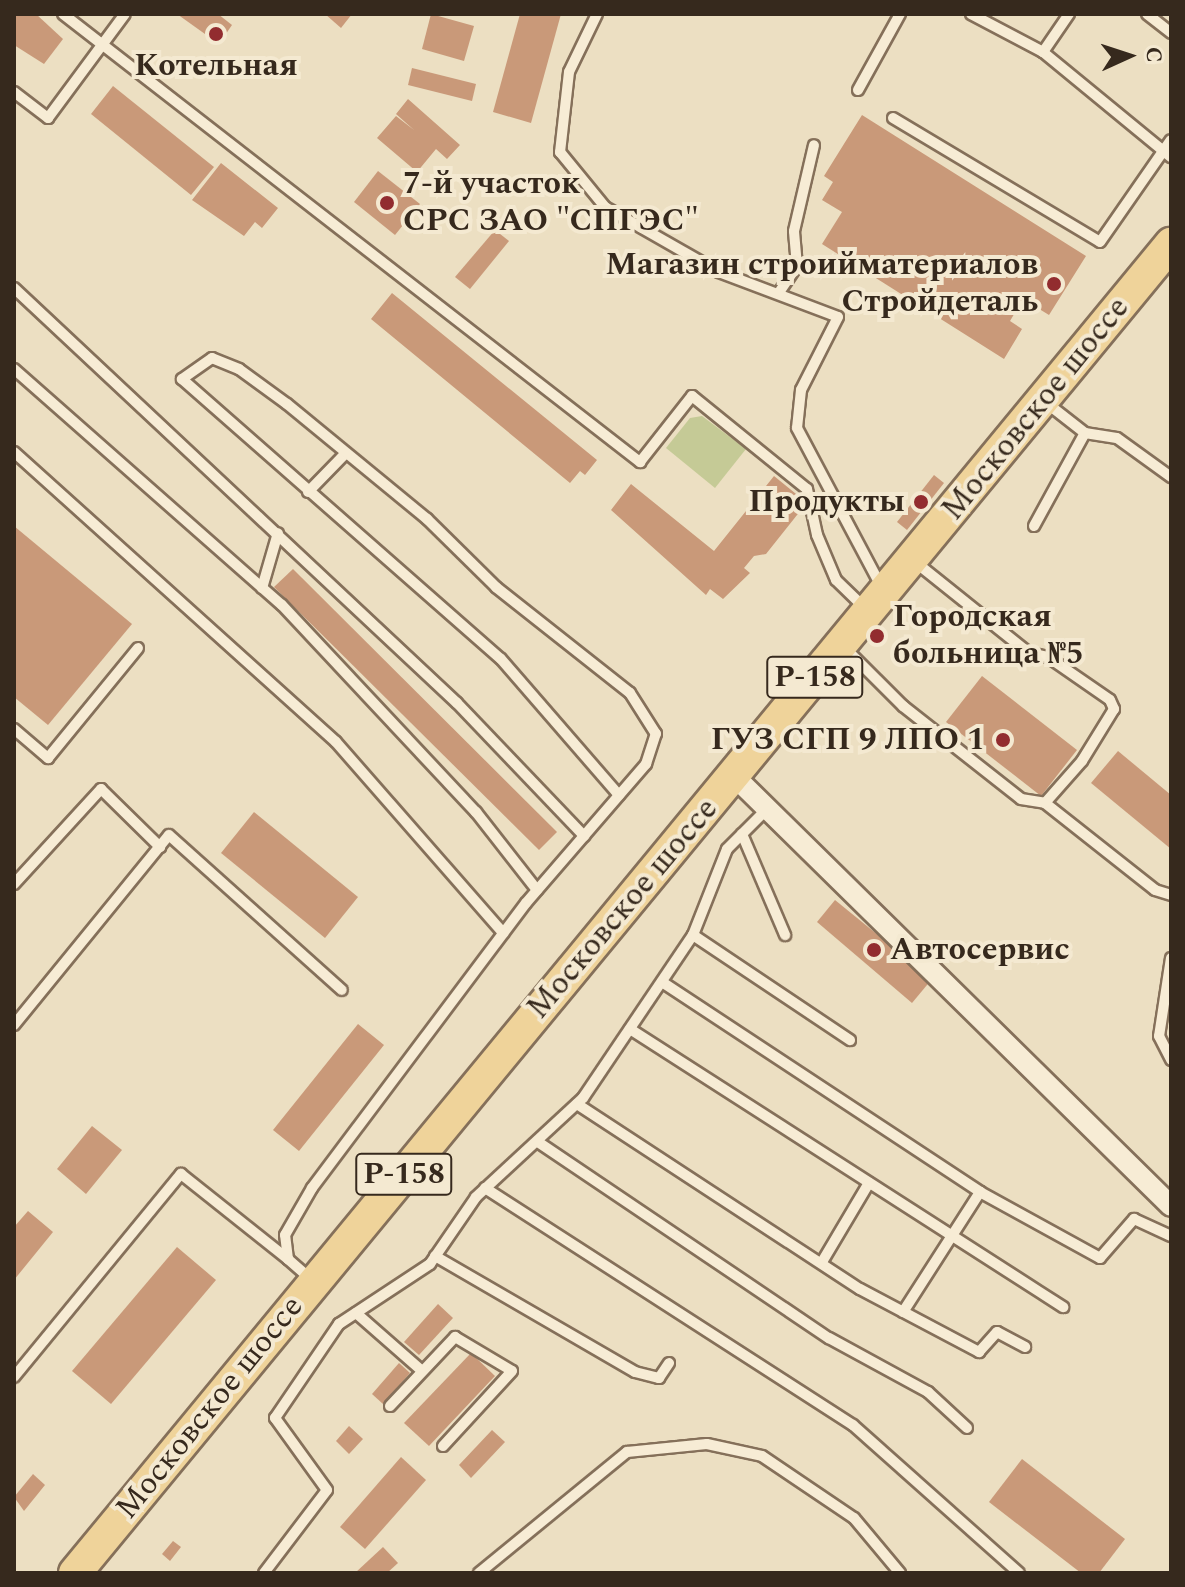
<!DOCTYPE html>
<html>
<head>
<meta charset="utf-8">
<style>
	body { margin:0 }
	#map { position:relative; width:1185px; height:1587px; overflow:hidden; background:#ecdfc2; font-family:Spectral,serif }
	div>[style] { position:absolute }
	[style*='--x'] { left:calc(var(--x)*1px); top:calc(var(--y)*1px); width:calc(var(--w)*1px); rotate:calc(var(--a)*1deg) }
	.green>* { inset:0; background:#c5ca96 }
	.building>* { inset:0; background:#c99979 }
	.roads { filter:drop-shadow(2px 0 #85705a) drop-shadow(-2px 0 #85705a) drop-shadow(0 2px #85705a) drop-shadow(0 -2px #85705a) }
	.lane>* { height:10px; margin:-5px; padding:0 5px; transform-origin:5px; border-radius:5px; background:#f7ecd5 }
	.street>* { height:20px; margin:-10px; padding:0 10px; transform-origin:10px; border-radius:10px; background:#f7ecd5 }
	.primary>* { height:32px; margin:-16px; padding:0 16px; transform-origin:16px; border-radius:16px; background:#efd39a }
	.dots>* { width:22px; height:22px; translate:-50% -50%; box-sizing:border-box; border:4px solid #f4e9d1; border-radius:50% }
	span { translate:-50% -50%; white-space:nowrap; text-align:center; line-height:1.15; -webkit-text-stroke:8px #f4e9d1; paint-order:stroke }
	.shield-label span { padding:2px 6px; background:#f4e9d1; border:2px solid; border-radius:6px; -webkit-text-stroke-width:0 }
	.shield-label { font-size:30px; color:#36291d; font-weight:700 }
	.poi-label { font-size:32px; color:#36291d; font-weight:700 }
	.left { translate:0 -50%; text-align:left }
	.right { translate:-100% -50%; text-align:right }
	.street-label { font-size:32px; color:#36291d }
	.frame { position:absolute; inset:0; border:16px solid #36291d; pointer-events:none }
	.north { position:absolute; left:1089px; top:16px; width:80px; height:80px; -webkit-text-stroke:6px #f4e9d1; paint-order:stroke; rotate:87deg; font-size:22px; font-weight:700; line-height:32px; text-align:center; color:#36291d }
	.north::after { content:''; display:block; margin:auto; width:28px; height:36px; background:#36291d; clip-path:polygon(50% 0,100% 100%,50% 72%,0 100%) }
</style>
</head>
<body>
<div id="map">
	<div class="green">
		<i style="clip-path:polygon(702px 416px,746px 449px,715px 488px,666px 448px,690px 418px)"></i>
	</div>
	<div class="building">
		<i style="clip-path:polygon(14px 14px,36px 14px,63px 39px,44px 64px,14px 45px)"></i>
		<i style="clip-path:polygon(177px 14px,218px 14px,232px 25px,219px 44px)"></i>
		<i style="clip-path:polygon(325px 14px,352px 14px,341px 28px)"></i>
		<i style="clip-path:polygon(431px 14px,474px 26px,464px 61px,422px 49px)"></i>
		<i style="clip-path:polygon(520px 14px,561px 14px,531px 123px,493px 112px)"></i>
		<i style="clip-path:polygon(412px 68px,476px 84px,472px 101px,408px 85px)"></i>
		<i style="clip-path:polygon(113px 86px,214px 167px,191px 195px,91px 114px)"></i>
		<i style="clip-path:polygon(408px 99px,460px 145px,447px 159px,436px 149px,417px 172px,377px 138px,396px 116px,414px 130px,396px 114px)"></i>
		<i style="clip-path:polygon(862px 115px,1086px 256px,1049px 315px,1023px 299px,1010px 321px,1022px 329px,1004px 359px,822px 244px,842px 212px,822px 200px,833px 182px,824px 176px)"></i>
		<i style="clip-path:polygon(221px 163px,278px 208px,262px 228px,255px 222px,244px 236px,192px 200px)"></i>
		<i style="clip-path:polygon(378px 171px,420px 204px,395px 235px,354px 202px)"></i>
		<i style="clip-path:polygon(495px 230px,509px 241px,470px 289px,455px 277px)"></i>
		<i style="clip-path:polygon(392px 293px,597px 460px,585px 475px,580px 471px,570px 483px,371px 319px)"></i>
		<i style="clip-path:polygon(934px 475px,944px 483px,907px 530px,897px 522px)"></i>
		<i style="clip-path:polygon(774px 476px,801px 498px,795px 505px,801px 510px,766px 554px,754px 556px,744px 568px,750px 573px,723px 599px,710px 589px,706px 595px,611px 510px,631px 484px,714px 551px)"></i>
		<i style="clip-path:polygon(14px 526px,132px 624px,48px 725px,14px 697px)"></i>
		<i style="clip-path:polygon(293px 569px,557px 832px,539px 850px,274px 587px)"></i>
		<i style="clip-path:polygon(982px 676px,1077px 750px,1041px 796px,946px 722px)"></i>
		<i style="clip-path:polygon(1118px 751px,1171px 795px,1171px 849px,1091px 783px)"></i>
		<i style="clip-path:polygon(254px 812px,358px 897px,325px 938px,221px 853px)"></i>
		<i style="clip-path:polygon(835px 900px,932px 979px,912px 1003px,817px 922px)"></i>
		<i style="clip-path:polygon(358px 1024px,384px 1045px,299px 1151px,273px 1130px)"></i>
		<i style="clip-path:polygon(92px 1126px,122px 1150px,86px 1194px,57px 1169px)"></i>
		<i style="clip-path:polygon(28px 1211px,53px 1232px,14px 1280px,14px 1227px)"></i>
		<i style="clip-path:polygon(177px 1247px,216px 1280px,111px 1404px,72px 1371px)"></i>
		<i style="clip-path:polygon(438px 1304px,453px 1318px,419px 1355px,404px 1342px)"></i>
		<i style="clip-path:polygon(471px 1353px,495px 1376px,429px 1446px,404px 1423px)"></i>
		<i style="clip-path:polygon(399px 1363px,410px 1373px,383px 1404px,372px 1394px)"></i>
		<i style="clip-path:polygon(349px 1426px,363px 1439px,349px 1454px,336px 1441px)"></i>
		<i style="clip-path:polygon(492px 1430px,505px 1442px,471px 1478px,459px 1465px)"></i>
		<i style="clip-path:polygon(401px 1457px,426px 1480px,365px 1549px,340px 1527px)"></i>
		<i style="clip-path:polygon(1022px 1459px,1125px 1539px,1099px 1573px,1081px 1573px,989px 1502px)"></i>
		<i style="clip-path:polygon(33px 1474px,45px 1485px,24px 1511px,14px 1497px)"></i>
		<i style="clip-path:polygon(173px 1541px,181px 1547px,170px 1561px,162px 1554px)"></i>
		<i style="clip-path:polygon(383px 1547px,398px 1563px,387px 1573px,355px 1573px)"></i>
	</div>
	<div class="roads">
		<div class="lane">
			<i style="--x:63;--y:14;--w:731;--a:37.83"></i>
			<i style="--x:640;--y:462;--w:84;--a:-51.8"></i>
			<i style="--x:692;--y:396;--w:148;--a:39"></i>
			<i style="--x:807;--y:489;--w:47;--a:77.7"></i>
			<i style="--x:817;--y:535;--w:49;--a:67.1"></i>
			<i style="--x:836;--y:580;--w:40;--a:44"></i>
			<i style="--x:597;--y:14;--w:64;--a:115.8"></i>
			<i style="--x:569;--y:72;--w:81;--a:96.4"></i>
			<i style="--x:560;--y:152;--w:71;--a:50.7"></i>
			<i style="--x:605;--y:207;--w:131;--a:29.7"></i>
			<i style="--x:719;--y:272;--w:127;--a:20.7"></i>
			<i style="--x:838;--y:317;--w:82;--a:116.9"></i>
			<i style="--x:801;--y:390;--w:38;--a:96"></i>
			<i style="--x:797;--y:428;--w:181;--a:62"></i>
			<i style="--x:971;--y:14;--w:81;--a:27.8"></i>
			<i style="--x:1043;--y:52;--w:166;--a:39.4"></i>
			<i style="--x:1147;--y:14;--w:31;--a:38"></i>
			<i style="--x:1043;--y:52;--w:46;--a:-55.6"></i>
			<i style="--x:858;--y:90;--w:87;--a:-61.1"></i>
			<i style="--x:14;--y:92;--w:43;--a:37.4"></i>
			<i style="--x:48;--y:118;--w:129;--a:-53.5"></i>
			<i style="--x:893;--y:118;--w:241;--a:30.9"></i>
			<i style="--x:1100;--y:242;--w:124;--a:-55.2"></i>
			<i style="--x:14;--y:288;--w:607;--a:43.13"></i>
			<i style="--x:457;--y:703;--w:184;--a:46.3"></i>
			<i style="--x:780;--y:291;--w:30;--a:-56"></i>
			<i style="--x:797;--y:266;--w:35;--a:-95"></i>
			<i style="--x:794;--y:231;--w:88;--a:-76.9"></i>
			<i style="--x:14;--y:369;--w:357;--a:41.4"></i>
			<i style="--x:282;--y:605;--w:284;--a:46.9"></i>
			<i style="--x:476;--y:812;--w:99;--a:52"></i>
			<i style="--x:1044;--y:401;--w:52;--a:38"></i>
			<i style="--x:1085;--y:433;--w:32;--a:9"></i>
			<i style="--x:1117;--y:438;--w:67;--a:35.8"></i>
			<i style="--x:14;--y:452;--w:433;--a:42"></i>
			<i style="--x:336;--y:742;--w:254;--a:48.8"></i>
			<i style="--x:308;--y:492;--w:53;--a:-45.8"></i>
			<i style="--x:1034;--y:526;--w:106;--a:-61.3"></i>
			<i style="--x:914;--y:561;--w:147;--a:38.7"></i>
			<i style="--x:1029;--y:653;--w:19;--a:12"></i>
			<i style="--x:1048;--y:657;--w:75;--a:34.7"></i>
			<i style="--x:1110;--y:700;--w:10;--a:66"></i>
			<i style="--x:1114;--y:709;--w:61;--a:121.6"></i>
			<i style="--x:1082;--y:761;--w:56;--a:131.4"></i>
			<i style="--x:1045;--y:803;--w:140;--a:38.3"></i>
			<i style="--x:1155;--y:890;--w:17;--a:17"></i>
			<i style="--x:262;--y:588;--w:57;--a:-73.8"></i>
			<i style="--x:843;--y:646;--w:85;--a:45"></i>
			<i style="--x:903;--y:706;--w:150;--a:38.2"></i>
			<i style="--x:1021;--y:799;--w:24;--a:9"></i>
			<i style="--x:14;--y:729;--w:45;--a:40.5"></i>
			<i style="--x:48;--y:758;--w:142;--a:-50.7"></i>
			<i style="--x:742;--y:834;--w:110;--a:66.9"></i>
			<i style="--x:14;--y:884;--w:129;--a:-47.5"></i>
			<i style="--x:101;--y:789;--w:83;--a:44.5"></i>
			<i style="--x:693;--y:935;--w:189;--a:33.8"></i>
			<i style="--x:1171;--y:958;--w:79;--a:98.7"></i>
			<i style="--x:1159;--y:1036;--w:27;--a:63"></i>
			<i style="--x:662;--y:982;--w:381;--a:33.4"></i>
			<i style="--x:980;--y:1192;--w:137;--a:28.8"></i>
			<i style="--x:1100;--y:1258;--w:52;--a:-48.9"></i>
			<i style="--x:1134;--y:1219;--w:41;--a:24.7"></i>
			<i style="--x:14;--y:1025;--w:245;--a:-50.8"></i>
			<i style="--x:169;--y:835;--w:232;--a:41.9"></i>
			<i style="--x:630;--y:1029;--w:515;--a:32.7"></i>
			<i style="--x:577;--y:1104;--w:338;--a:33.2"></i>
			<i style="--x:860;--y:1289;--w:135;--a:27.9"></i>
			<i style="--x:979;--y:1352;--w:27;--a:-48"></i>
			<i style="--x:997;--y:1332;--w:32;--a:28"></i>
			<i style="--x:538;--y:1142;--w:351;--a:34"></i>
			<i style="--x:829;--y:1338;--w:113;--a:28.6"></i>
			<i style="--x:928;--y:1392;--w:53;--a:42.7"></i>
			<i style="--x:485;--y:1188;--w:438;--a:32.8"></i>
			<i style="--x:853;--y:1425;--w:222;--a:41.7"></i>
			<i style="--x:435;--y:1256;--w:231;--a:30.1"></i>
			<i style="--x:635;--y:1372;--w:25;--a:14"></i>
			<i style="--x:659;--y:1378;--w:18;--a:-56"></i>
			<i style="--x:822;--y:1262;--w:92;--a:-59.3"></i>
			<i style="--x:313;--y:1281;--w:33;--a:-139"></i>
			<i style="--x:288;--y:1259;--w:24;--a:-97"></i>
			<i style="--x:285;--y:1235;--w:54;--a:-60.1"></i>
			<i style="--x:312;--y:1188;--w:356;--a:-53.1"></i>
			<i style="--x:526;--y:903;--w:184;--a:-49.2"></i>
			<i style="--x:646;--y:764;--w:32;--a:-72"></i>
			<i style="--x:656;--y:734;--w:49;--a:-122.4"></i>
			<i style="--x:630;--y:693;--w:171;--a:-141.7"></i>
			<i style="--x:496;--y:587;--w:97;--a:-135.4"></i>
			<i style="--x:427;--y:519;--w:181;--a:-140.6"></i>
			<i style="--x:287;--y:404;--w:59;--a:-143.9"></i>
			<i style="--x:239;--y:369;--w:29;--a:-158"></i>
			<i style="--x:212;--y:358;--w:37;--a:145"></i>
			<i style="--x:182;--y:379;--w:424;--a:41.3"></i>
			<i style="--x:501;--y:659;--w:180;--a:49.1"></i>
			<i style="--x:903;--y:1312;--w:143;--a:-57.3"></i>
			<i style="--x:356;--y:1313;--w:86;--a:41.2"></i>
			<i style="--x:14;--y:1377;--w:263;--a:-50.6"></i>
			<i style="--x:181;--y:1174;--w:137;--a:38.5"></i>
			<i style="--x:390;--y:1406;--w:95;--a:-46.7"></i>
			<i style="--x:455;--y:1337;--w:66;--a:30.8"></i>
			<i style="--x:512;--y:1371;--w:102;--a:132.6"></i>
			<i style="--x:264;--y:1573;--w:104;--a:-52.8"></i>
			<i style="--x:327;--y:1490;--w:89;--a:-125.8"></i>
			<i style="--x:275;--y:1418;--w:114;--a:-55.8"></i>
			<i style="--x:339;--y:1324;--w:109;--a:-33.4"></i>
			<i style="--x:430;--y:1264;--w:81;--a:-55.5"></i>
			<i style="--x:476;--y:1197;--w:146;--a:-42.8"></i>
			<i style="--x:583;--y:1098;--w:197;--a:-56"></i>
			<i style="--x:693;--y:935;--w:92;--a:-68.4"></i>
			<i style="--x:727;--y:849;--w:58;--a:-45"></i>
			<i style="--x:479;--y:1573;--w:191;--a:-39.3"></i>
			<i style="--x:627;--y:1452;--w:80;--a:-5.7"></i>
			<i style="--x:707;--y:1444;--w:56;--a:12.3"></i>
			<i style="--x:762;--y:1456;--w:111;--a:34"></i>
			<i style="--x:854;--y:1518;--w:72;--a:50.1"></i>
		</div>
		<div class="street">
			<i style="--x:733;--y:775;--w:614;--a:44.54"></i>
		</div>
		<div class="primary">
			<i style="--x:75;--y:1573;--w:1723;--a:-50.49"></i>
		</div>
	</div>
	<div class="dots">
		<i style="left:216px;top:34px;background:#922c2f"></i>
		<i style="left:387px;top:203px;background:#922c2f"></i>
		<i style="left:1054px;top:284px;background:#922c2f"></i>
		<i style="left:921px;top:502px;background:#922c2f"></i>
		<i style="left:877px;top:636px;background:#922c2f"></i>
		<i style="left:1003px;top:740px;background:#922c2f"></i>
		<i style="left:874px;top:950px;background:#922c2f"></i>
	</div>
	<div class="shield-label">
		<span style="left:815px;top:677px">Р-158</span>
		<span style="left:404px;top:1174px">Р-158</span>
	</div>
	<div class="poi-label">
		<span style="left:216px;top:66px">Котельная</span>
		<span class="left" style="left:403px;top:203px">7-й участок<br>СРС ЗАО "СПГЭС"</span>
		<span class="right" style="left:1038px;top:284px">Магазин строийматериалов<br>Стройдеталь</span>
		<span class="right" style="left:905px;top:502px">Продукты</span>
		<span class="left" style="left:893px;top:636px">Городская<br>больница №5</span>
		<span class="right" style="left:985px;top:740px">ГУЗ СГП 9 ЛПО 1</span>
		<span class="left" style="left:890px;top:950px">Автосервис</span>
	</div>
	<div class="street-label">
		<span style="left:1036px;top:409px;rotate:-51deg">Московское шоссе</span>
		<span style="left:623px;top:909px;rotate:-50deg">Московское шоссе</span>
		<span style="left:210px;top:1408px;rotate:-51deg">Московское шоссе</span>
	</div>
	<div class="frame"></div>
	<div class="north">С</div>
</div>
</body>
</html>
